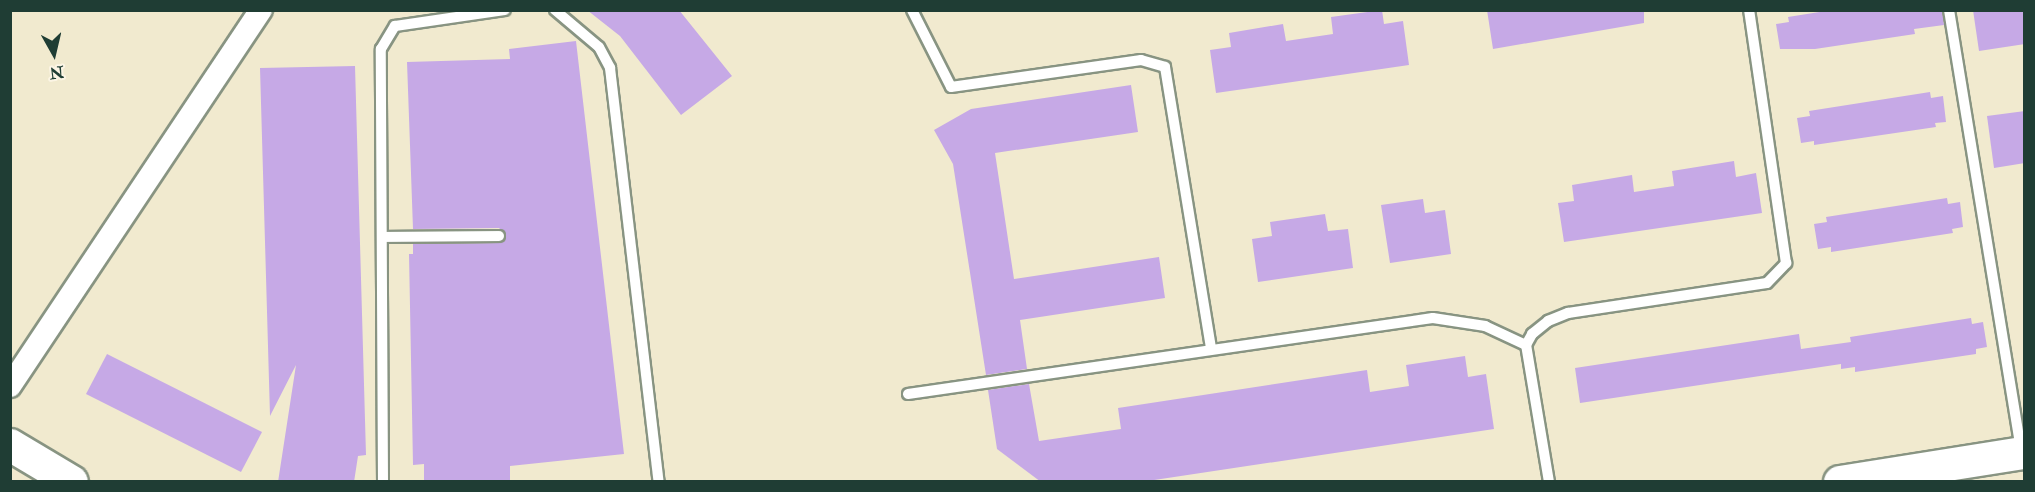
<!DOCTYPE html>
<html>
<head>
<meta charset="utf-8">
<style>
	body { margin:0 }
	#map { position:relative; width:2035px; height:492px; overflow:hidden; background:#f1eacf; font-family:"IM FELL Double Pica",serif }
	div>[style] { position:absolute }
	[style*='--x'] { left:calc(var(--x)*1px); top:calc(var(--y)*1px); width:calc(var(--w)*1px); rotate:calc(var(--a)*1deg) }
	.building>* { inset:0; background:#c6a9e6 }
	.roads { filter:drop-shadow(2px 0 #889482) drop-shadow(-2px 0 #889482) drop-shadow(0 2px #889482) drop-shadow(0 -2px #889482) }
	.lane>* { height:10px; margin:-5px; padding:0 5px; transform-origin:5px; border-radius:5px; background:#fff }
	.street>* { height:22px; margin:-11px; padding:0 11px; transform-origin:11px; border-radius:11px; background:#fff }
	.secondary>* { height:32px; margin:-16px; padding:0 16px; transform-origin:16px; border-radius:16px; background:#fff }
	span { translate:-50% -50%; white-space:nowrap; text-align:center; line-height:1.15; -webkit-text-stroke:6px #fcf5e5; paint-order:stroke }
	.frame { position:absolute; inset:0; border:12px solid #1f3d34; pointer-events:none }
	.north { position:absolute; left:24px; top:24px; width:60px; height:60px; -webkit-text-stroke:4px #fcf5e5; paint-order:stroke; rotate:172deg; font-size:16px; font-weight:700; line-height:24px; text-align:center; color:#1f3d34 }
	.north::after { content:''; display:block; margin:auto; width:21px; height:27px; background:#1f3d34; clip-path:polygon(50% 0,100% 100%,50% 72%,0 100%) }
</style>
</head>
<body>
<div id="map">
	<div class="building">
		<i style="clip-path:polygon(587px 10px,679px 10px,732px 76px,681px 115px,620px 36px)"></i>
		<i style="clip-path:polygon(1382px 10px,1384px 24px,1403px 21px,1409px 65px,1216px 93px,1210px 50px,1231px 47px,1229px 33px,1283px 24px,1286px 41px,1333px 34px,1331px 17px)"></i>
		<i style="clip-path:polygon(1487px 10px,1644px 10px,1644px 23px,1493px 49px)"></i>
		<i style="clip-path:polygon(1832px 10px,1942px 10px,1944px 25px,1914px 29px,1915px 34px,1815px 49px,1780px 49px,1776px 24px,1789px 22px,1788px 17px)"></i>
		<i style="clip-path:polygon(1973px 10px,2025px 10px,2025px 44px,1979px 51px)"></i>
		<i style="clip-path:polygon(576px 41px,624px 454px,510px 466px,510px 482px,424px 482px,424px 464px,413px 465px,409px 254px,413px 254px,413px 244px,499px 243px,506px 235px,499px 228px,413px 229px,407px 62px,510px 59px,509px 49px)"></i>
		<i style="clip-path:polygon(355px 66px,366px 455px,358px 456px,354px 482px,278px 482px,296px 365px,270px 416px,260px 68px)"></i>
		<i style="clip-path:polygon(1131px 85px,1138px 132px,995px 153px,1014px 279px,1159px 257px,1165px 298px,1020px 320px,1027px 369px,986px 375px,953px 164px,934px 130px,971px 109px)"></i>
		<i style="clip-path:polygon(1930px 92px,1931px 98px,1943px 96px,1946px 122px,1935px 123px,1936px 127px,1814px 145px,1814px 141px,1801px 143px,1797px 118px,1810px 116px,1809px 111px)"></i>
		<i style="clip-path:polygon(2025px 111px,2025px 163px,1994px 168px,1987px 116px)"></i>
		<i style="clip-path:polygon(1734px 161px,1736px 177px,1756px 173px,1762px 213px,1564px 242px,1558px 203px,1574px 201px,1572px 185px,1632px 175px,1634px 192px,1674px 186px,1672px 171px)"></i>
		<i style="clip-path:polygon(1947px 198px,1948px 204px,1960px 202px,1963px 227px,1952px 229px,1953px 233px,1831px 252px,1831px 247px,1818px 249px,1814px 224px,1827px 222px,1826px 217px)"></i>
		<i style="clip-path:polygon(1423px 199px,1425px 213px,1445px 210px,1451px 254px,1390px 263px,1381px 205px)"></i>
		<i style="clip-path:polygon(1325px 214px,1328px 231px,1348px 229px,1353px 268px,1258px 282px,1252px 239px,1272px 236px,1270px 222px)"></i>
		<i style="clip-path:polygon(1971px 318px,1972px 324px,1983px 322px,1987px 347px,1976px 349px,1976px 354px,1855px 372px,1855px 367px,1841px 369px,1841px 364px,1580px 403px,1575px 368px,1799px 334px,1801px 349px,1851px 342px,1850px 337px)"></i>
		<i style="clip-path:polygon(107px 354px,262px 432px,241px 472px,86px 394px)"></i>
		<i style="clip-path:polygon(1465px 356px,1468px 377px,1486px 374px,1494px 429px,1141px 482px,1041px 482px,997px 449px,988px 390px,1029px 384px,1039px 441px,1121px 429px,1118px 408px,1367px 370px,1370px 392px,1409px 386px,1406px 365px)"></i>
	</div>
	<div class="roads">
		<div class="lane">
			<i style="--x:555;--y:10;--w:57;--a:40.1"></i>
			<i style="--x:599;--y:47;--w:24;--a:62"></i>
			<i style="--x:610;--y:68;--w:417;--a:83.3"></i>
			<i style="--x:912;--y:10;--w:86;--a:63.1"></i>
			<i style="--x:951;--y:87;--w:192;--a:-8.1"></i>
			<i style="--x:1141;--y:60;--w:25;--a:16"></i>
			<i style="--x:1165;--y:67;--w:285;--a:80.7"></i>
			<i style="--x:1949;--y:10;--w:446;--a:80.7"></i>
			<i style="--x:382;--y:237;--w:117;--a:-0.5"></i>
			<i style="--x:908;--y:394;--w:530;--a:-8.24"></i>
			<i style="--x:1433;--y:318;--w:53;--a:8.7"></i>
			<i style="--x:1485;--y:326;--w:45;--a:24.9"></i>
			<i style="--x:383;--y:482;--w:433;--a:-90.3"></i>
			<i style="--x:381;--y:49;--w:27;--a:-59"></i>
			<i style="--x:395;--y:26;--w:111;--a:-8.3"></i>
			<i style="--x:1549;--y:482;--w:139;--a:-99.5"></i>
			<i style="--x:1526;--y:345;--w:13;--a:-61"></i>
			<i style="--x:1532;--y:334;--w:21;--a:-39"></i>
			<i style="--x:1548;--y:321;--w:22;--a:-22"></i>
			<i style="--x:1568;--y:313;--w:201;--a:-8.6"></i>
			<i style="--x:1767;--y:283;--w:28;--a:-46"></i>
			<i style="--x:1786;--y:263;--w:256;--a:-98.3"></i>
		</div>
		<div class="street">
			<i style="--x:10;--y:386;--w:452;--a:-56.3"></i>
		</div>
		<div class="secondary">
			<i style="--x:10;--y:445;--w:72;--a:30.8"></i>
			<i style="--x:1840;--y:482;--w:186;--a:-9"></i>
		</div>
	</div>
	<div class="frame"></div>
	<div class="north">N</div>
</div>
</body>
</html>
